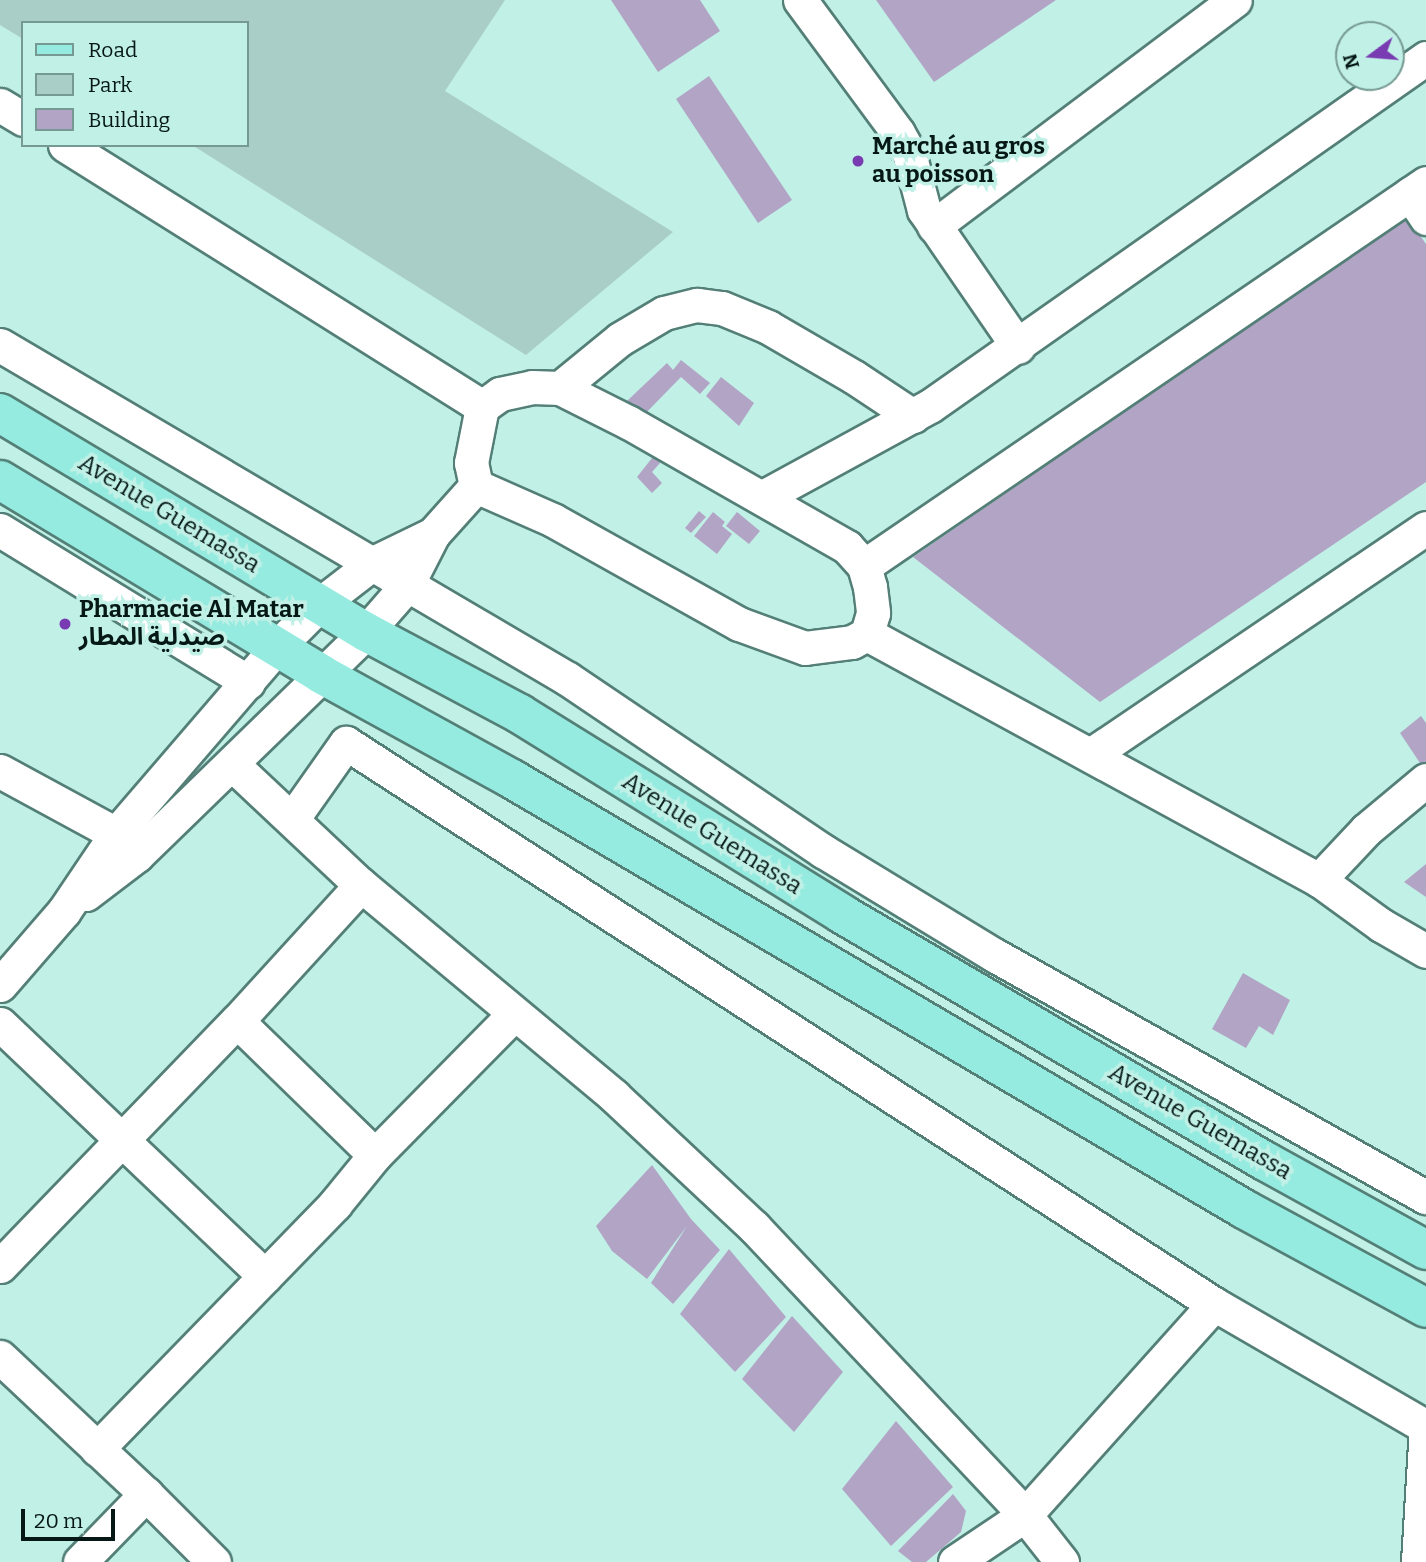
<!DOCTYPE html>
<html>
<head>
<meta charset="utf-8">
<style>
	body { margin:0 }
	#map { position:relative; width:1426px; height:1562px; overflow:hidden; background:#c1f0e7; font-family:Bitter,"Noto Sans Arabic",serif }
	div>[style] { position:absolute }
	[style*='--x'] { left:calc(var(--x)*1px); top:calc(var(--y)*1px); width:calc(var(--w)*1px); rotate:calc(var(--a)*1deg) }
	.green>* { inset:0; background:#a9cec7 }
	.building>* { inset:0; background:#b2a4c5 }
	.roads { filter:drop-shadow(2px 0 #537f77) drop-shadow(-2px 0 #537f77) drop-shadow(0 2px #537f77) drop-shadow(0 -2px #537f77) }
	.minor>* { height:33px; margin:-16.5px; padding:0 16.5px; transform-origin:16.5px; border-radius:16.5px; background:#fff }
	.major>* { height:38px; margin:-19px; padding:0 19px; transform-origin:19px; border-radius:19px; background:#95ebdf }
	.dots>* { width:19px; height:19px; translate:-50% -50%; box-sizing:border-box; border:4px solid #c1f0e7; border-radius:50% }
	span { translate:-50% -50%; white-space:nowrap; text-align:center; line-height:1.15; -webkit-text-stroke:7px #c1f0e7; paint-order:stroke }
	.poi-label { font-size:24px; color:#061815; font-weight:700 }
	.left { translate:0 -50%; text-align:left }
	.street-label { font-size:24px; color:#061815 }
	.legend { position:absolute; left:21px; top:21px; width:228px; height:126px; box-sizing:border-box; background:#c1f0e7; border:2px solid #769a93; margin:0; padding:9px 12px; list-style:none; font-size:21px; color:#061815 }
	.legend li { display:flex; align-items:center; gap:14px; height:35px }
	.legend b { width:35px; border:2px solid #769a93 }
	.north { position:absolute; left:1335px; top:21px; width:70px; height:70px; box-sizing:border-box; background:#c1f0e7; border:2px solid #769a93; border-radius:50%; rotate:254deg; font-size:19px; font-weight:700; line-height:28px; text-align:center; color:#061815 }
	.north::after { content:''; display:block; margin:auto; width:24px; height:32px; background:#783bb1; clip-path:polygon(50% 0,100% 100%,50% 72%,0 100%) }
	.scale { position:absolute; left:21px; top:1509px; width:94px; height:32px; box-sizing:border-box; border:4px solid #061815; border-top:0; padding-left:9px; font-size:21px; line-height:24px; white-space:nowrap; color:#061815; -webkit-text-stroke:5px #c1f0e7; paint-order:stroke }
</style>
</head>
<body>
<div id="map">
	<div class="green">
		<i style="clip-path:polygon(0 0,505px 0,445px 91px,673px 232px,526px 355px,192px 145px,247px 145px,247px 23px,23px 23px,23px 39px,0 25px)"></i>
	</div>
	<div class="building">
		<i style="clip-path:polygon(611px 0,700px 0,720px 31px,658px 72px)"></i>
		<i style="clip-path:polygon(876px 0,1056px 0,934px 82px)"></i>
		<i style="clip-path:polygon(709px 76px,792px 200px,758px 223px,676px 99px)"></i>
		<i style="clip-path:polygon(1407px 217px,1426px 244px,1426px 482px,1100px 702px,913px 557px)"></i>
		<i style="clip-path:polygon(681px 360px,710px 383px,700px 394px,681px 377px,640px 419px,626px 402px,667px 363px,673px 370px)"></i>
		<i style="clip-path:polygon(721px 377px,754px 403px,739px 426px,706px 396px)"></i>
		<i style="clip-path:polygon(656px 453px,660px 463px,652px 472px,662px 483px,652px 493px,637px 477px)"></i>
		<i style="clip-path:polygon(699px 511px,706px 517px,691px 533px,685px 528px)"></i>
		<i style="clip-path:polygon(713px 512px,725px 522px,722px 526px,732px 534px,717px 554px,694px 536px)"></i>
		<i style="clip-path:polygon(737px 512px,760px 531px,749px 544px,726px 526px)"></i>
		<i style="clip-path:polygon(1421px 716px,1426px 723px,1426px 772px,1400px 733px)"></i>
		<i style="clip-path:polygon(1426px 864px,1426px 897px,1404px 882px)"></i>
		<i style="clip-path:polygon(1243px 973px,1290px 1000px,1273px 1035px,1259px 1026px,1246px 1048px,1212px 1029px)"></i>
		<i style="clip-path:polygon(652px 1165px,691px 1219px,720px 1250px,673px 1304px,651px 1283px,687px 1226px,647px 1279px,612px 1251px,596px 1226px)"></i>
		<i style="clip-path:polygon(729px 1249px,786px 1317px,735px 1372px,680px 1314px)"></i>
		<i style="clip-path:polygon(792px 1316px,843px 1372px,794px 1432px,742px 1379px)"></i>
		<i style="clip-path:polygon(896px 1421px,953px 1487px,891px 1546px,842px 1489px)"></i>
		<i style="clip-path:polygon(953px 1494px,966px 1511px,961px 1532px,926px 1562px,912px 1562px,898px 1551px)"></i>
	</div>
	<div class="roads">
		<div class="minor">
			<i style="--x:800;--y:0;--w:165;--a:53.6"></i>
			<i style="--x:898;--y:133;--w:23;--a:61"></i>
			<i style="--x:909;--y:153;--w:59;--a:75.3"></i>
			<i style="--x:924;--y:210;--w:166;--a:55.5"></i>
			<i style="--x:0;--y:105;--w:27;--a:31"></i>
			<i style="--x:65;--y:145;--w:492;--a:32.1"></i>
			<i style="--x:1410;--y:194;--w:29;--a:56"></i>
			<i style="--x:934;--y:226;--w:376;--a:-36.9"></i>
			<i style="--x:0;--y:345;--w:659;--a:30.46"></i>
			<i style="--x:568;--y:679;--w:308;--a:34"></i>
			<i style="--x:823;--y:851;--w:202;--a:31.3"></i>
			<i style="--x:996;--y:956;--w:493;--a:29.3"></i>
			<i style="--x:532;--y:387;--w:28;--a:2"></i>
			<i style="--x:560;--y:388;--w:76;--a:26.6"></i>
			<i style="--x:628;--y:422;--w:252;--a:29.7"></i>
			<i style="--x:847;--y:547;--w:25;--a:48"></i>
			<i style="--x:864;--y:566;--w:22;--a:74"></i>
			<i style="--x:870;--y:587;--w:26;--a:83"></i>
			<i style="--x:873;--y:613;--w:22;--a:106"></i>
			<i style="--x:867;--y:634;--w:17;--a:152"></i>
			<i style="--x:852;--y:642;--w:47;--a:172.7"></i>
			<i style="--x:805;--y:648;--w:70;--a:-160"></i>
			<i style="--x:739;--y:624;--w:213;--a:-150.8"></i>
			<i style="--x:553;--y:520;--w:84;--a:-156.2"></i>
			<i style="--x:476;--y:486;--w:24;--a:-102"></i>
			<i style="--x:471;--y:463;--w:57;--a:-78.9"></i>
			<i style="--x:482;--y:407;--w:22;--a:-36"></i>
			<i style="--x:500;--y:394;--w:33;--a:-12"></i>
			<i style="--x:560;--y:388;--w:77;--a:-39.2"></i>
			<i style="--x:620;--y:339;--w:51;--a:-30.6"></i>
			<i style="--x:664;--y:313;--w:34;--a:-14"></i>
			<i style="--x:697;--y:305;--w:25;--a:7"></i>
			<i style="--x:722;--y:308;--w:50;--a:22.4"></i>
			<i style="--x:768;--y:327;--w:99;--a:30.2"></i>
			<i style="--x:854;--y:377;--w:71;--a:33.5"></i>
			<i style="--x:763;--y:497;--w:190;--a:-28.6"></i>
			<i style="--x:930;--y:406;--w:606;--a:-35.05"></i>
			<i style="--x:0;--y:530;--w:291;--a:31.5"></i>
			<i style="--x:864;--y:566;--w:680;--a:-34.27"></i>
			<i style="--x:867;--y:634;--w:515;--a:28.56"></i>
			<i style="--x:1092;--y:754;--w:403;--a:-34.1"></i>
			<i style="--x:232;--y:764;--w:177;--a:43.2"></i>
			<i style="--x:361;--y:885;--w:329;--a:39.8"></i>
			<i style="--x:614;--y:1096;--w:192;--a:43.1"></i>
			<i style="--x:754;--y:1227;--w:395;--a:46.7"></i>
			<i style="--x:1025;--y:1515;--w:60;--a:51.8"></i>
			<i style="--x:0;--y:771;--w:132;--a:28.5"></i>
			<i style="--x:1426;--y:780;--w:78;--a:140.2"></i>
			<i style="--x:1366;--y:830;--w:69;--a:133.2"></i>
			<i style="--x:1319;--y:880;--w:77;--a:36"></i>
			<i style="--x:1381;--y:925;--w:52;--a:30"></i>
			<i style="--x:293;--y:818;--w:92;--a:-54.8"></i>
			<i style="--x:346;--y:743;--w:1034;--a:32.88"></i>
			<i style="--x:1214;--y:1304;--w:245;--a:30.1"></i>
			<i style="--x:86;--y:894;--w:64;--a:-37.4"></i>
			<i style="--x:137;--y:855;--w:320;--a:-44.2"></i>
			<i style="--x:366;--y:632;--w:62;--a:-48.9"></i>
			<i style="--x:407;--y:585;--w:57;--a:-63"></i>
			<i style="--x:433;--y:534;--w:64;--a:-48.1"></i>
			<i style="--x:0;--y:985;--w:98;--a:-49.1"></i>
			<i style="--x:64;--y:911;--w:93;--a:-56"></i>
			<i style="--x:116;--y:834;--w:247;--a:-49.3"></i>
			<i style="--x:277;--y:647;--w:61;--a:-45"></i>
			<i style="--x:320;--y:604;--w:67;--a:-37.7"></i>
			<i style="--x:373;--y:563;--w:67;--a:-25.8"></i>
			<i style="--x:237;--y:1021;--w:192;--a:44.2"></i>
			<i style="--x:0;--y:1024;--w:366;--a:43.6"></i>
			<i style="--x:0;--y:1266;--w:341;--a:-46"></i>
			<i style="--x:237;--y:1021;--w:184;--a:-47.6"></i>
			<i style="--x:0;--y:1357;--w:200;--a:43.2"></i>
			<i style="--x:146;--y:1494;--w:96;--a:45"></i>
			<i style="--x:97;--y:1449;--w:342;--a:-45.8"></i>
			<i style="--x:335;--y:1204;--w:63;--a:-50.8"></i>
			<i style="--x:375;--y:1155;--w:197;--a:-45.4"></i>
			<i style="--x:80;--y:1562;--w:95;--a:-45.9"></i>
			<i style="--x:955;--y:1562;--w:84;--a:-33.9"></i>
			<i style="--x:1025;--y:1515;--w:283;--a:-48.1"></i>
			<i style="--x:1418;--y:1562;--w:135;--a:-86.6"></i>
		</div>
		<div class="major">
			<i style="--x:0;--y:413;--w:427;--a:30.9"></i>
			<i style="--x:366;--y:632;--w:174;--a:28"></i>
			<i style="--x:520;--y:714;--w:379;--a:31.8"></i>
			<i style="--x:842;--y:914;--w:490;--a:30.3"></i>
			<i style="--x:1265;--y:1161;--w:184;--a:28.9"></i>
			<i style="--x:0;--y:480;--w:375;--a:31.1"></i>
			<i style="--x:321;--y:674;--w:218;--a:28.8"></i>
			<i style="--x:512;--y:779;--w:849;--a:30.43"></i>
			<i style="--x:1244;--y:1209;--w:207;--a:28.5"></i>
		</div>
	</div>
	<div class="dots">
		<i style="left:858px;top:161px;background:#783bb1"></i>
		<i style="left:65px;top:624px;background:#783bb1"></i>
	</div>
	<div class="poi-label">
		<span class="left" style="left:872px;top:161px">Marché au gros<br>au poisson</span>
		<span class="left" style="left:79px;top:624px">Pharmacie Al Matar<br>صيدلية المطار</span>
	</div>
	<div class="street-label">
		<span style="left:169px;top:514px;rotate:31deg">Avenue Guemassa</span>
		<span style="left:712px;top:834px;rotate:32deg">Avenue Guemassa</span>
		<span style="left:1200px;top:1122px;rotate:30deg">Avenue Guemassa</span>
	</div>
	<ul class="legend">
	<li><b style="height:9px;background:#95ebdf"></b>Road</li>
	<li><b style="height:19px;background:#a9cec7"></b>Park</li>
	<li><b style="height:19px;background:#b2a4c5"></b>Building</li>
	</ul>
	<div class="north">N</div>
	<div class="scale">20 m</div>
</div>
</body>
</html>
